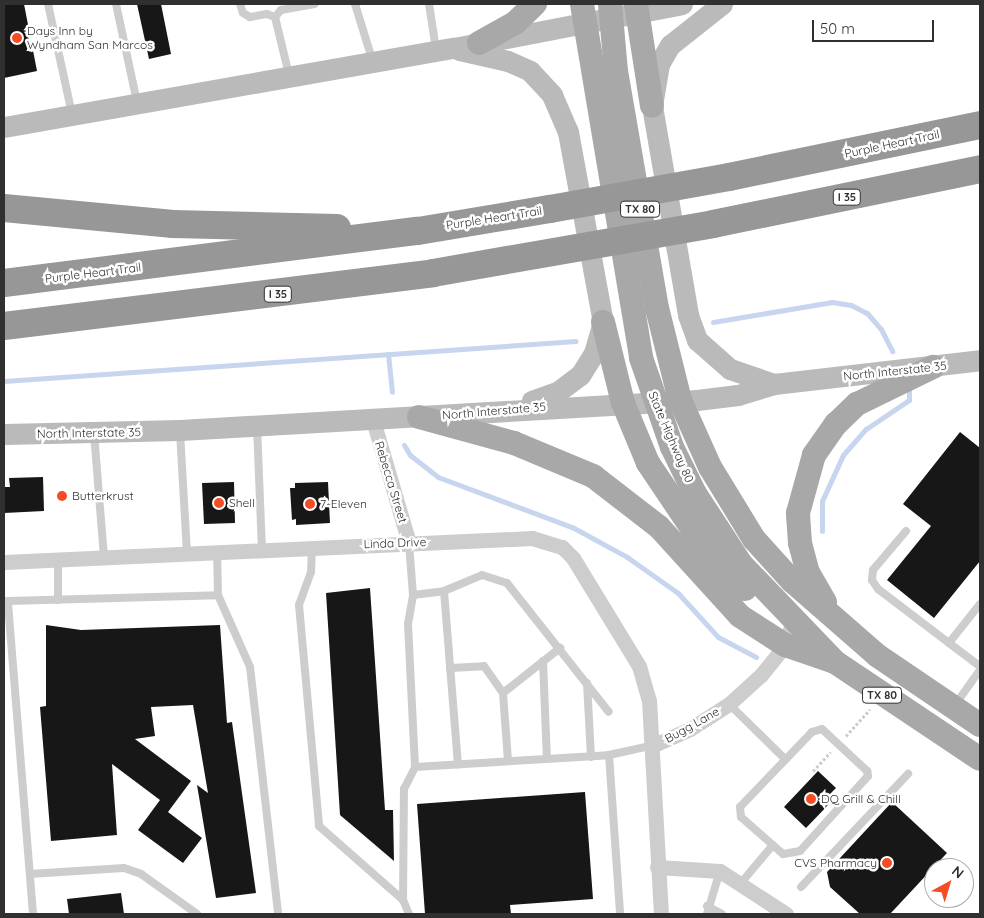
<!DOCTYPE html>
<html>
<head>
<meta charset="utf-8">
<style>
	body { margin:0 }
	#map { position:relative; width:984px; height:918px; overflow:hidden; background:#fff; font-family:Quicksand,sans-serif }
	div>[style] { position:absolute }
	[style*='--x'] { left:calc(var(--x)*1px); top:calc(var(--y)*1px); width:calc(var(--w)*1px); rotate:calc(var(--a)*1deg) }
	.stream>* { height:5px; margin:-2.5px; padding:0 2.5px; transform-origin:2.5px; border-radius:2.5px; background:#c7d5ef }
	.building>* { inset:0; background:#171717 }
	.path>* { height:3px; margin-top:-1.5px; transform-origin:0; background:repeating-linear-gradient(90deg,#cdcdcd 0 2.5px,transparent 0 5px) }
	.service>* { height:8px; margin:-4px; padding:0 4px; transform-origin:4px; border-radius:4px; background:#cdcdcd }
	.minor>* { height:15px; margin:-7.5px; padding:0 7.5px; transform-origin:7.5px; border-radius:7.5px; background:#cdcdcd }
	.secondary>* { height:21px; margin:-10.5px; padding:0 10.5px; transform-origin:10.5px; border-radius:10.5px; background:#bababa }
	.primary>* { height:24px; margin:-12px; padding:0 12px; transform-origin:12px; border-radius:12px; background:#a8a8a8 }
	.motorway>* { height:28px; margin:-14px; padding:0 14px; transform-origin:14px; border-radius:14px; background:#979797 }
	.dots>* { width:14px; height:14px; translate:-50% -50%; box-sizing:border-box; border:2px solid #fff; border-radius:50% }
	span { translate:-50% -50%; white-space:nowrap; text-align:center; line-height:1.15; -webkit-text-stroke:5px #fff; paint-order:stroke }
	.shield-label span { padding:1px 4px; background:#fff; border:1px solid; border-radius:4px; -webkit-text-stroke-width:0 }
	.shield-label { font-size:11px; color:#303030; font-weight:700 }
	.poi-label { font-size:12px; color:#303030 }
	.left { translate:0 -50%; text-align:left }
	.right { translate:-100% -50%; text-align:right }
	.street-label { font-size:12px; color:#303030 }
	.frame { position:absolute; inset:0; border:5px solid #303030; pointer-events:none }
	.north { position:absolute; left:924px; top:858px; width:50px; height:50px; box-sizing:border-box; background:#fff; border:1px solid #acacac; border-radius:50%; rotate:39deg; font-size:14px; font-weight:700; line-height:20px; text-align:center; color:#303030 }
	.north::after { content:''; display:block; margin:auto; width:18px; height:22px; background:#f44c25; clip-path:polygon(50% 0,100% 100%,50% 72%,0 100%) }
	.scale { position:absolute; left:812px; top:20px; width:122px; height:22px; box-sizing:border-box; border:2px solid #303030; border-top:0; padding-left:6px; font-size:15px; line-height:18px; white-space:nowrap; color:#303030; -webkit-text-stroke:4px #fff; paint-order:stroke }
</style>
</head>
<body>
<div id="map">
	<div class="stream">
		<i style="--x:713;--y:322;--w:121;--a:-9.5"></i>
		<i style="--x:832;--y:302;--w:19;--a:9"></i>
		<i style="--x:851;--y:305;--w:18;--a:27"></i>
		<i style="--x:867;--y:313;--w:21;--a:49"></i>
		<i style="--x:881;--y:329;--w:25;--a:63"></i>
		<i style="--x:388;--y:354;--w:38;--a:84"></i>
		<i style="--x:4;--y:381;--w:573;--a:-4"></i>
		<i style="--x:404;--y:445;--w:12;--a:59"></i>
		<i style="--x:410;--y:455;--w:36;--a:38"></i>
		<i style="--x:438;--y:477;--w:143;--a:20.5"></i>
		<i style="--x:572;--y:527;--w:63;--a:28.6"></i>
		<i style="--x:627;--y:557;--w:62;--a:35.2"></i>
		<i style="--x:678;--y:593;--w:59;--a:47.7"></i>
		<i style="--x:718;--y:637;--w:43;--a:27.8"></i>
		<i style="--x:822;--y:531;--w:30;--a:-90"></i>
		<i style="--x:822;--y:501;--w:51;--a:-65.5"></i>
		<i style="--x:843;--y:455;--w:35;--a:-49"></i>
		<i style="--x:866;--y:429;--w:52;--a:-34"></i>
		<i style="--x:909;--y:400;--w:10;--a:-90"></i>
	</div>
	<div class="building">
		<i style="clip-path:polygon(4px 4px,24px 4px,37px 71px,4px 78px)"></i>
		<i style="clip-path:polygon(137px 4px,161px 4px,171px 54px,149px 59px)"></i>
		<i style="clip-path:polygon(960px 432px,980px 448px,980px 561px,934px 618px,887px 580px,931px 526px,903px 504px)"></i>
		<i style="clip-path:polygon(43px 477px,44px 511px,4px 513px,4px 487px,10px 487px,9px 478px)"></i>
		<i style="clip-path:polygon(234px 482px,235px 523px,204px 524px,202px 483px)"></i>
		<i style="clip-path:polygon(328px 482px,330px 523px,296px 525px,296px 519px,292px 520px,290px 488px,295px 488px,295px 483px)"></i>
		<i style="clip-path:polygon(370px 588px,385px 810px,393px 810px,394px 861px,340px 815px,326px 593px)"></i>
		<i style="clip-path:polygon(46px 625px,81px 630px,220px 625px,227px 723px,232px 722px,256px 893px,216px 898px,197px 785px,208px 793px,193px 705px,151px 707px,155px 736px,135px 739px,191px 781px,168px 812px,202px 838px,183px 863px,138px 830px,160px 800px,112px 764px,117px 835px,51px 841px,40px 707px,46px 706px)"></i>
		<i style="clip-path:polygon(818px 771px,836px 788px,828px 796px,832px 801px,806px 828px,784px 807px)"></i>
		<i style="clip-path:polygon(585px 792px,593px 899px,510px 905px,511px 914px,425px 914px,417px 804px)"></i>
		<i style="clip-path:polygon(892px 802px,947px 853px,890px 914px,860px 914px,830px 887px,827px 872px)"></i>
		<i style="clip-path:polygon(121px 893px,124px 914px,69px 914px,67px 899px)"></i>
	</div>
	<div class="path">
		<i style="--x:846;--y:736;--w:36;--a:-48"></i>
		<i style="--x:813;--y:771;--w:26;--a:-47"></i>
	</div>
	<div class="service">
		<i style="--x:48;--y:4;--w:113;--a:77.7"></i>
		<i style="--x:116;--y:4;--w:100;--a:77.9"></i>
		<i style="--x:240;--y:4;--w:9;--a:72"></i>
		<i style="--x:243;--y:13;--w:8;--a:30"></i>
		<i style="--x:250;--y:17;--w:17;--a:-10"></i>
		<i style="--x:267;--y:14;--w:9;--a:21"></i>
		<i style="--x:275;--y:17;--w:60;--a:76.4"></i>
		<i style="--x:355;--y:4;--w:61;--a:72.8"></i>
		<i style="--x:429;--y:4;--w:46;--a:81.2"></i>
		<i style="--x:275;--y:17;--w:9;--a:-49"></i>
		<i style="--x:281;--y:10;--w:34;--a:-10"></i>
		<i style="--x:257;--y:426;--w:123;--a:87.7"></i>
		<i style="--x:180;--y:432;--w:120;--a:86.7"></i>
		<i style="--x:94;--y:433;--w:123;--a:85.4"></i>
		<i style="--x:906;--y:531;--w:51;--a:130.2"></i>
		<i style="--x:873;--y:570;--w:10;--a:96"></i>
		<i style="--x:872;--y:580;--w:11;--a:56"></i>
		<i style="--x:878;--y:589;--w:89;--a:37.3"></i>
		<i style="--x:312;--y:546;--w:26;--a:92"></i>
		<i style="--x:311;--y:572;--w:35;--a:110"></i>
		<i style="--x:299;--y:605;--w:222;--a:84.8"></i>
		<i style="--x:319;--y:826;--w:112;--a:41.4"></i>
		<i style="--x:217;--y:551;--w:44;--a:88.7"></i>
		<i style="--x:218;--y:595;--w:79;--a:66"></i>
		<i style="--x:250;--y:667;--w:249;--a:83.5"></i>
		<i style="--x:58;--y:559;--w:41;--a:90"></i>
		<i style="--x:444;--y:591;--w:174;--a:85.4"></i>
		<i style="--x:413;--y:595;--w:31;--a:-7"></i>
		<i style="--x:444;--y:591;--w:41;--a:-22.8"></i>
		<i style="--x:482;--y:575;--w:26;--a:18"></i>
		<i style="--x:507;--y:583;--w:164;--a:51.7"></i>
		<i style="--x:980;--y:604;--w:50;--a:128.5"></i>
		<i style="--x:949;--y:643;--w:39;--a:37"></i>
		<i style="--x:543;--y:661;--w:98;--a:87.7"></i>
		<i style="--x:450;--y:668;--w:34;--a:-3"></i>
		<i style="--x:484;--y:666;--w:33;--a:55"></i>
		<i style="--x:503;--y:693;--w:73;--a:-38.3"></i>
		<i style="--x:587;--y:683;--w:74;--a:86.9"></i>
		<i style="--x:503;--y:693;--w:68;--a:85.8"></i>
		<i style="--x:729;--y:704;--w:78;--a:44.5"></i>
		<i style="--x:955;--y:705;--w:43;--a:-54.5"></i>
		<i style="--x:822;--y:729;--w:62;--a:43"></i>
		<i style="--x:867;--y:771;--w:5;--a:79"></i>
		<i style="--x:868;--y:776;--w:101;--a:132.2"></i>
		<i style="--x:800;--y:851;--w:17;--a:170"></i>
		<i style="--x:783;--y:854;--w:56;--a:-138.6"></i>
		<i style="--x:741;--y:817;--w:10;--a:-96"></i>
		<i style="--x:740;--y:807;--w:104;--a:-46.2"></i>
		<i style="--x:812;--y:732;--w:10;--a:-17"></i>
		<i style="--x:609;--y:755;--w:159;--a:86"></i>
		<i style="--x:415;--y:767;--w:194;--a:-3.5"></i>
		<i style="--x:609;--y:755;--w:46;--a:-12.5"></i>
		<i style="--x:30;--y:874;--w:94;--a:-3.7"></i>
		<i style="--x:124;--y:868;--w:18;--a:19"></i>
		<i style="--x:141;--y:874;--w:69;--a:35.5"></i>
		<i style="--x:741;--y:883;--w:48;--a:-50"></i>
		<i style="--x:801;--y:887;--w:156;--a:-46.6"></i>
		<i style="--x:707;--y:906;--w:17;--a:28"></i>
		<i style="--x:33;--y:914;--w:314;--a:-94.6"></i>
		<i style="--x:8;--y:601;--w:210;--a:-1.6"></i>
		<i style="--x:409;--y:914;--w:15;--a:-113"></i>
		<i style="--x:403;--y:900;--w:111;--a:-89.5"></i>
		<i style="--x:404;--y:789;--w:25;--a:-63"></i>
		<i style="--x:415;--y:767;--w:143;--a:-92.8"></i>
		<i style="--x:408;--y:624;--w:29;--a:-80"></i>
		<i style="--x:413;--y:595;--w:52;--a:-94.4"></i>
		<i style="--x:707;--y:914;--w:45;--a:-73.2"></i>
	</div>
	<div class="minor">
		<i style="--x:373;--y:420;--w:128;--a:73.7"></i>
		<i style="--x:4;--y:562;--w:529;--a:-2.6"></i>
		<i style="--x:532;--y:538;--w:31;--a:17"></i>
		<i style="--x:562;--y:547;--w:16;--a:45"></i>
		<i style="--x:573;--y:558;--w:127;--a:58.6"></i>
		<i style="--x:639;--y:666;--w:35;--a:74"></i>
		<i style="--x:649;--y:700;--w:214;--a:86.8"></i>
		<i style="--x:654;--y:745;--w:39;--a:-24"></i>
		<i style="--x:690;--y:729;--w:46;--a:-32.7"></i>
		<i style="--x:729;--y:704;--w:43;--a:-42.2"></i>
		<i style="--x:761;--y:675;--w:38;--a:-51"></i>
		<i style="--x:785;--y:645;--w:28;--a:-72"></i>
		<i style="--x:657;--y:867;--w:63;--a:3.6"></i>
		<i style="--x:720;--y:871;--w:79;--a:33.1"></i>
	</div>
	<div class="secondary">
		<i style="--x:722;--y:4;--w:66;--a:141.7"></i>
		<i style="--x:670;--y:45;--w:22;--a:120"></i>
		<i style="--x:659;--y:64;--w:43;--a:99.5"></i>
		<i style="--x:652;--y:106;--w:212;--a:80.2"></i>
		<i style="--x:688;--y:315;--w:27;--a:70"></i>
		<i style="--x:697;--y:340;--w:44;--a:41.3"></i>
		<i style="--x:730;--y:369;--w:46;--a:18.8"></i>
		<i style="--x:459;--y:50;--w:50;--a:12.7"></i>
		<i style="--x:508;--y:61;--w:24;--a:24"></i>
		<i style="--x:530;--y:71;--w:33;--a:47"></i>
		<i style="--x:552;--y:95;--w:40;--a:66.6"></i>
		<i style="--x:568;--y:132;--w:193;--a:79.6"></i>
		<i style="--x:603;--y:322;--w:32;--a:106"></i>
		<i style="--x:594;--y:353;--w:26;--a:122"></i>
		<i style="--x:580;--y:375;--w:26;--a:143"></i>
		<i style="--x:559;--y:391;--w:29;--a:160"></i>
		<i style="--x:4;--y:127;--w:457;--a:-10"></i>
		<i style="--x:454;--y:48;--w:232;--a:-10.9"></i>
		<i style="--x:4;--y:434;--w:176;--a:-1.3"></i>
		<i style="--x:180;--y:430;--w:518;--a:-3.32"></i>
		<i style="--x:697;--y:400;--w:41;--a:-7"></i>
		<i style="--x:738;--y:395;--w:38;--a:-17"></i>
		<i style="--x:774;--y:384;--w:207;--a:-6.6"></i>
	</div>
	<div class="primary">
		<i style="--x:582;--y:4;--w:359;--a:80.5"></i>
		<i style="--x:641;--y:358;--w:94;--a:70.8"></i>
		<i style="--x:672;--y:447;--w:50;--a:63.9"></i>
		<i style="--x:694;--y:492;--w:86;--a:56.9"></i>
		<i style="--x:741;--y:564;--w:136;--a:46.2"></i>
		<i style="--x:835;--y:662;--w:174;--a:33.8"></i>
		<i style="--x:610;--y:4;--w:67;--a:84.9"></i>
		<i style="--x:616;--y:71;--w:241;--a:80.2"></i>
		<i style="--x:657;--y:308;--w:95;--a:76"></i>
		<i style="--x:680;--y:400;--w:73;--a:65.9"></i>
		<i style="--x:710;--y:467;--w:84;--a:58.6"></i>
		<i style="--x:754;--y:539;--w:57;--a:47.9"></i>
		<i style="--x:792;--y:581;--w:114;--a:41.1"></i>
		<i style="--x:878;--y:656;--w:123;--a:34.1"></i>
		<i style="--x:636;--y:4;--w:103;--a:81.1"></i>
		<i style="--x:479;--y:43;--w:41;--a:-29.1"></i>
		<i style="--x:515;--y:23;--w:28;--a:-44"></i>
		<i style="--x:603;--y:322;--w:83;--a:76.1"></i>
		<i style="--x:623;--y:403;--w:65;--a:67.4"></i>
		<i style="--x:648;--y:463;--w:92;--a:56.1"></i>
		<i style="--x:699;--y:539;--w:68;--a:47.4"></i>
		<i style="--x:419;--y:417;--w:98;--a:15.3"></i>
		<i style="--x:514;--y:443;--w:86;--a:22.7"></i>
		<i style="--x:593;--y:476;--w:83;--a:37.7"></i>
		<i style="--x:659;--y:527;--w:120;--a:47.7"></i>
		<i style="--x:740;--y:616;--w:54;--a:32.8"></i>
		<i style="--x:785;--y:645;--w:50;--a:18.8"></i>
		<i style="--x:825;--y:602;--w:34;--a:-120"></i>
		<i style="--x:808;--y:573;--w:31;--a:-105"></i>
		<i style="--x:800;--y:543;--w:30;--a:-94"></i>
		<i style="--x:798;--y:513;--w:60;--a:-74.6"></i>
		<i style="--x:814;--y:455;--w:38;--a:-55"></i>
		<i style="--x:836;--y:424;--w:29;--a:-44"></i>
		<i style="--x:857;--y:404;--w:85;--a:-26"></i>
	</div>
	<div class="motorway">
		<i style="--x:4;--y:208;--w:170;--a:5.4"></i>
		<i style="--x:173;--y:224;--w:164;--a:1.4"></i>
		<i style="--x:4;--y:283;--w:417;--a:-7.2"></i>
		<i style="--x:418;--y:231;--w:134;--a:-9.5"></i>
		<i style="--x:550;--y:209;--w:182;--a:-10.1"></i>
		<i style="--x:729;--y:177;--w:256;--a:-11.7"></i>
		<i style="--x:4;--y:326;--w:432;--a:-7"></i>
		<i style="--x:433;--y:273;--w:284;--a:-9.9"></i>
		<i style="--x:713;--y:224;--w:273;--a:-11.6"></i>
	</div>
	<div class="dots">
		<i style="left:17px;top:38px;background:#f44c25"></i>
		<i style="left:62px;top:496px;background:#f44c25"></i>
		<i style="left:219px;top:503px;background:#f44c25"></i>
		<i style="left:310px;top:504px;background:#f44c25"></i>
		<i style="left:811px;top:799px;background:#f44c25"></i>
		<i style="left:887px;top:863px;background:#f44c25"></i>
	</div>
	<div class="shield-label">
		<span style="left:847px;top:197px">I 35</span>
		<span style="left:640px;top:209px">TX 80</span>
		<span style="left:278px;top:294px">I 35</span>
		<span style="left:882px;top:695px">TX 80</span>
	</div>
	<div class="poi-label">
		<span class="left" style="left:27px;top:38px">Days Inn by<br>Wyndham San Marcos</span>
		<span class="left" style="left:72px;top:496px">Butterkrust</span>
		<span class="left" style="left:229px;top:503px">Shell</span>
		<span class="left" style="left:320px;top:504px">7-Eleven</span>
		<span class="left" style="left:821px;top:799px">DQ Grill &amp; Chill</span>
		<span class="right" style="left:877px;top:863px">CVS Pharmacy</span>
	</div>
	<div class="street-label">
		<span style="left:892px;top:144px;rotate:-12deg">Purple Heart Trail</span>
		<span style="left:494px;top:218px;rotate:-9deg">Purple Heart Trail</span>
		<span style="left:93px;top:273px;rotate:-7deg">Purple Heart Trail</span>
		<span style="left:895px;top:371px;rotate:-6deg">North Interstate 35</span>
		<span style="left:494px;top:411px;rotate:-5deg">North Interstate 35</span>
		<span style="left:89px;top:433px;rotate:-1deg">North Interstate 35</span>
		<span style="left:671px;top:437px;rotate:67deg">State Highway 80</span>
		<span style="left:391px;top:482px;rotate:73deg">Rebecca Street</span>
		<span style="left:395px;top:543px;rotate:-2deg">Linda Drive</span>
		<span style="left:692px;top:725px;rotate:-29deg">Bugg Lane</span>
	</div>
	<div class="frame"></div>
	<div class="north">N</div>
	<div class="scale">50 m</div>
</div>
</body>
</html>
